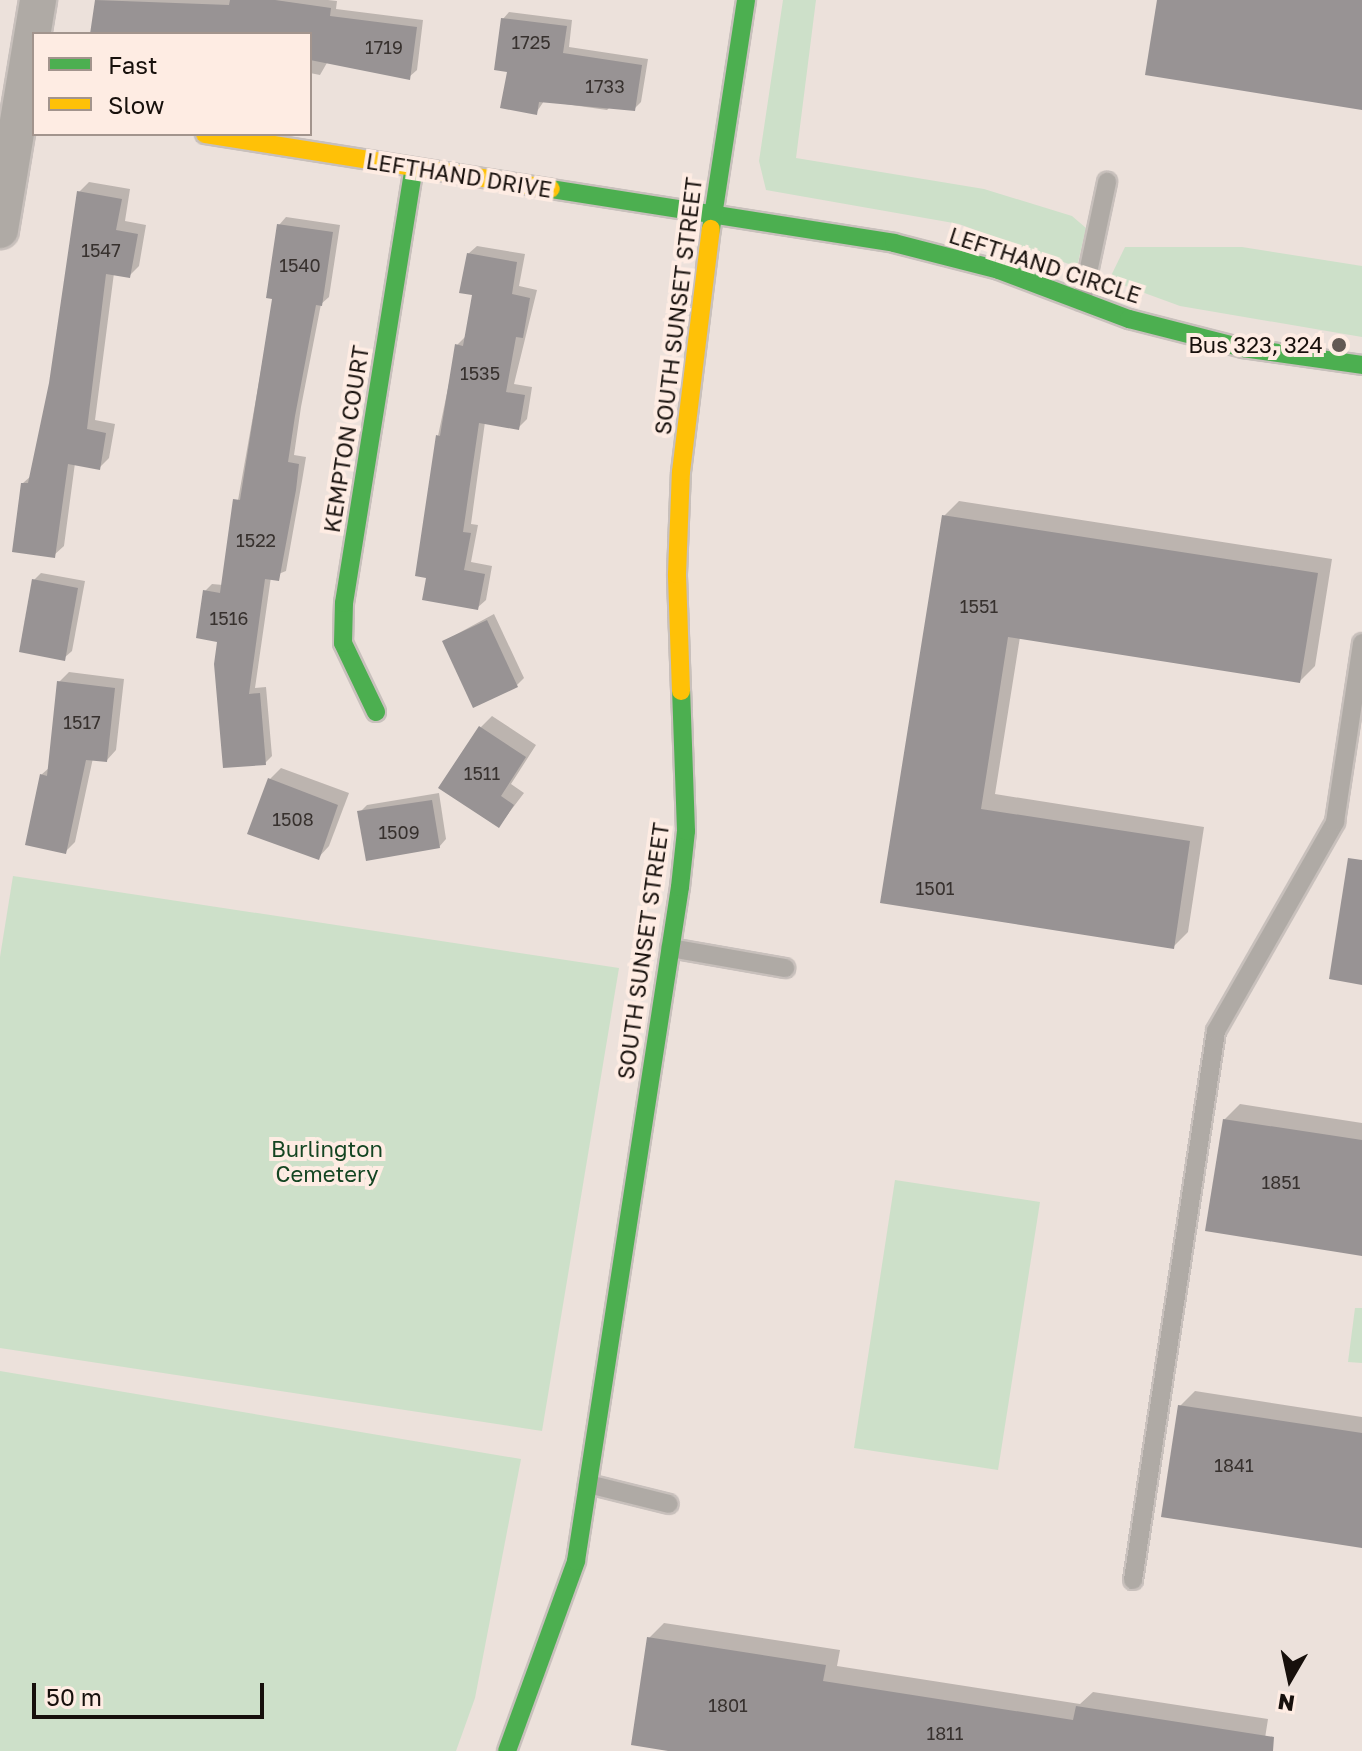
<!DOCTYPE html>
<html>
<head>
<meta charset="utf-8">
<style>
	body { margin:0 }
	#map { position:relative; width:1362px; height:1751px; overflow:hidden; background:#ece1db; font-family:"Golos Text",sans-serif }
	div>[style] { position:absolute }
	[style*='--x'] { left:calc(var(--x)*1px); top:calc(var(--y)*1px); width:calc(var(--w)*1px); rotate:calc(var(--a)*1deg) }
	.green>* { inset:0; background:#cde0c9 }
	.shadow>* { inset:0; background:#0003 }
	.building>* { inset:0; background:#989394 }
	.roads { filter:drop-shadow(2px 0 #c8c0bc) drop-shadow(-2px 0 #c8c0bc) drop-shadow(0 2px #c8c0bc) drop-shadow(0 -2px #c8c0bc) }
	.lane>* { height:18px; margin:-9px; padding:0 9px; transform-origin:9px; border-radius:9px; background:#afaaa5 }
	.street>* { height:36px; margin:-18px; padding:0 18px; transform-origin:18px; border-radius:18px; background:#afaaa5 }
	.fast>* { height:18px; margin:-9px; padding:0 9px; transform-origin:9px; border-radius:9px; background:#4caf50 }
	.slow>* { height:18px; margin:-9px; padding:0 9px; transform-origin:9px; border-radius:9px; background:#ffc107 }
	.dots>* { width:22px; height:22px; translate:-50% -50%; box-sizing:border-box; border:4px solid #feece3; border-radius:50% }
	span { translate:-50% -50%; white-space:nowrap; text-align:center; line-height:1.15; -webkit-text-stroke:8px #feece3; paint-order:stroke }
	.number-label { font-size:18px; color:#37312e }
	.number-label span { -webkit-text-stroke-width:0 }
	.street-label { font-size:22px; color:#17100c }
	.poi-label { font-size:22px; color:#17100c }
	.right { translate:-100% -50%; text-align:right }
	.park-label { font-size:22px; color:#144522 }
	.legend { position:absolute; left:32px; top:32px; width:280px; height:104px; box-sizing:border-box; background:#feece3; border:2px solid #a2948d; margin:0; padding:10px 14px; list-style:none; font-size:24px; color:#17100c }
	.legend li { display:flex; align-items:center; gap:16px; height:40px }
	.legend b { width:40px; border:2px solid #a2948d }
	.north { position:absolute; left:1250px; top:1639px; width:80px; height:80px; -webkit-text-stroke:6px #feece3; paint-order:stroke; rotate:189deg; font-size:22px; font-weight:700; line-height:32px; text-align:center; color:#17100c }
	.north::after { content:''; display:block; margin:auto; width:28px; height:36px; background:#17100c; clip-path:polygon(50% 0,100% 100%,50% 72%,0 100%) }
	.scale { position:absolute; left:32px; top:1683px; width:232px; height:36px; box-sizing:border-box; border:4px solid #17100c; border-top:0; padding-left:10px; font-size:24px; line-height:28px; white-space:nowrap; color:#17100c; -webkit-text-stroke:6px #feece3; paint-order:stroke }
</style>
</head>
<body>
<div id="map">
	<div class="green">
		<i style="clip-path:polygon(783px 0,816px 0,796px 158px,984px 189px,1072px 216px,1086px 228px,1077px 267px,959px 224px,766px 190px,759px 161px)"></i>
		<i style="clip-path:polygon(1125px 247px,1242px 247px,1362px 266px,1362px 337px,1180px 306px,1109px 280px)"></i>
		<i style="clip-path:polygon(13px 876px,619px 968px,542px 1431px,0 1348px,0 957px)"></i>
		<i style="clip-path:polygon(895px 1180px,1040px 1202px,998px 1470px,854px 1448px)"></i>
		<i style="clip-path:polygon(1355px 1308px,1362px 1308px,1362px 1363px,1348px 1362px)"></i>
		<i style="clip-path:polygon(0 1371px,521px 1459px,475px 1698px,456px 1751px,0 1751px)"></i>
	</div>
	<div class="shadow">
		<i style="clip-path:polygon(97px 0,328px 0,337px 1px,336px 9px,423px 20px,417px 70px,409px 77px,328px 61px,320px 75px,310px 73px,310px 34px,92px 32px)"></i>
		<i style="clip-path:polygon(509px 12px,572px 20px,569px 47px,648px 59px,641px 102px,634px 109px,612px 105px,607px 110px,544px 101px,536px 113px,509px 70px,503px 19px)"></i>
		<i style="clip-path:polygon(89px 182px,130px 189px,125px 221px,146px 225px,139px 266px,129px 276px,114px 273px,95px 420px,115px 424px,109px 458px,100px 467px,75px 463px,64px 546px,54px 555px,23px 483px,31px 476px,51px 384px,79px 192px)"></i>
		<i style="clip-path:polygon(286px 217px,340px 225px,329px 297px,321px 304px,301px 407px,294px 455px,306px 457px,302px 481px,286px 571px,271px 577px,255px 688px,266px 687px,272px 756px,265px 763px,205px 591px,212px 584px,223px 585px,274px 297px,279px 225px)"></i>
		<i style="clip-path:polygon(477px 246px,525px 254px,519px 286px,537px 290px,514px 384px,532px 387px,527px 419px,518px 428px,485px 422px,471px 524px,478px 525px,471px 562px,492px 566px,486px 600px,477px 608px,428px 576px,438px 436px,457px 345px,466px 336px,474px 293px,468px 254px)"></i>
		<i style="clip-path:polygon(959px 501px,1332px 559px,1315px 666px,1300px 681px,1020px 637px,995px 794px,1204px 827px,1188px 932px,1173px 947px,882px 901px,944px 516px)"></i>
		<i style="clip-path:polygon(41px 573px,85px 581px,72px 651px,64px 658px,34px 580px)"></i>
		<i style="clip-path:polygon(494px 614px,524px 678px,517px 685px,444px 641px)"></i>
		<i style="clip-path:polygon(69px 672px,124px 679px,116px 750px,107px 760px,93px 758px,75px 842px,65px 852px,41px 775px,50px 767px,59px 682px)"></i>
		<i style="clip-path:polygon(492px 716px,536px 745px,511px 784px,524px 793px,499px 826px,481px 727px)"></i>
		<i style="clip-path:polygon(281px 768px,349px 793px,329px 846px,318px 858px,269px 780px)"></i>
		<i style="clip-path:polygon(439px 793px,446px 839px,439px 847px,360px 812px,367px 805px)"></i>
		<i style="clip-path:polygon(1240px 1104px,1362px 1123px,1362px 1254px,1224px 1120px)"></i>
		<i style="clip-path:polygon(1195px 1391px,1362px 1417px,1362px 1546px,1180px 1406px)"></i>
		<i style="clip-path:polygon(664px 1623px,840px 1650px,837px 1666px,1080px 1704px,1093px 1692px,1268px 1719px,1263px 1751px,681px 1751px,649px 1638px)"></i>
	</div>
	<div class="building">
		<i style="clip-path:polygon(95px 0,229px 5px,230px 0,275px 0,331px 8px,330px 16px,417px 27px,410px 80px,310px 60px,310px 34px,90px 34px)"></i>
		<i style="clip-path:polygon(1157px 0,1362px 0,1362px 110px,1145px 75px)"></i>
		<i style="clip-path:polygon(501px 18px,567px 26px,563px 53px,642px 65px,635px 111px,539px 102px,537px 115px,500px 108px,507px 72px,494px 70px)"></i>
		<i style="clip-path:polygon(77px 191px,122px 199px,116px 230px,138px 234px,130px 278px,106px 274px,87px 429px,106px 433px,100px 470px,68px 464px,55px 558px,12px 552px,21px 483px,28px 483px,49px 383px)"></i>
		<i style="clip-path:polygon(277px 224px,333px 232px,322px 306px,316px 305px,295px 416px,288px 462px,299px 464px,296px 490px,279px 581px,265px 579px,249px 694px,260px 693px,266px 765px,223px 768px,214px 664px,217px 642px,196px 638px,203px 590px,220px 593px,233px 499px,240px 500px,272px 299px,266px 298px)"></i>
		<i style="clip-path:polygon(467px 253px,517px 262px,512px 294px,530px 298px,523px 338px,516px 337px,506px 392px,525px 395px,519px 430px,479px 423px,463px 532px,471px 533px,464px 570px,485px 574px,478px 610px,422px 600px,426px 578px,415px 576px,436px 435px,440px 436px,455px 344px,463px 346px,472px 295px,459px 293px)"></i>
		<i style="clip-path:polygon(942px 515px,1318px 573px,1300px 683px,1008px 637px,981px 809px,1190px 841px,1174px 949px,880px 903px)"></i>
		<i style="clip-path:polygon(32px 579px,78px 588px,65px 661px,19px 652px)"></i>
		<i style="clip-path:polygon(487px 620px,518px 687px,473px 708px,442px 641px)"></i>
		<i style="clip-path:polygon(57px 681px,115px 688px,107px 762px,86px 760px,66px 854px,25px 845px,40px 774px,47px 776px)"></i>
		<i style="clip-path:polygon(479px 726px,526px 757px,501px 796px,514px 805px,499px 828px,438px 788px)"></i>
		<i style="clip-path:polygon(268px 778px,338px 805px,319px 860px,247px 834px)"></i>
		<i style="clip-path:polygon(432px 800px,440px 848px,366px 861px,357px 811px)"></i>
		<i style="clip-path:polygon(1348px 858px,1362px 860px,1362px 985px,1329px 979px)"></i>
		<i style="clip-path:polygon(1223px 1119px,1362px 1140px,1362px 1256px,1205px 1231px)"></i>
		<i style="clip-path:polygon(1178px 1405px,1362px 1433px,1362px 1548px,1161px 1517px)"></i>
		<i style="clip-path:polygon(647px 1637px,826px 1665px,823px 1681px,1073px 1720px,1076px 1706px,1274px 1737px,1273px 1751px,668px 1751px,631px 1745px)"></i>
	</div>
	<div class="roads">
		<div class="lane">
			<i style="--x:1082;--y:301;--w:122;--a:-78.1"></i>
			<i style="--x:670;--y:948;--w:117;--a:9.9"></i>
			<i style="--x:588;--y:1484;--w:83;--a:13.9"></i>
			<i style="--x:1133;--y:1580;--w:555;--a:-81.4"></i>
			<i style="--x:1216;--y:1031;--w:241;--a:-60.3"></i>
			<i style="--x:1335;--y:822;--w:181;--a:-81.4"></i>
		</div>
		<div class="street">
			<i style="--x:0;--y:230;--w:233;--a:-80.6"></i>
		</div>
		<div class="fast">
			<i style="--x:551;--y:189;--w:347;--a:8.9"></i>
			<i style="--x:894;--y:243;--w:108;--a:14.4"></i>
			<i style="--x:999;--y:270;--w:139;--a:20.7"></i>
			<i style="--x:1129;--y:319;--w:118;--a:14.3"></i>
			<i style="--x:1243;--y:348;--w:120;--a:8.1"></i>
			<i style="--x:711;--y:229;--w:232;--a:-81.3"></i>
			<i style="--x:376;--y:712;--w:76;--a:-115.6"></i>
			<i style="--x:343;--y:643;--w:40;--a:-88.6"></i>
			<i style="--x:344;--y:603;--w:441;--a:-80.9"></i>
			<i style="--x:507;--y:1751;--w:202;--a:-70"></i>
			<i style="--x:576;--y:1561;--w:682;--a:-81.23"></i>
			<i style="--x:680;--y:887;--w:56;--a:-83.9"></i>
			<i style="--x:686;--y:831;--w:140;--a:-92"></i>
		</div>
		<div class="slow">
			<i style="--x:205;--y:134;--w:350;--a:9"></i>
			<i style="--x:681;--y:691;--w:117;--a:-92"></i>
			<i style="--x:677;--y:574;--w:102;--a:-87.8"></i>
			<i style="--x:681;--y:472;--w:245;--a:-83"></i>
		</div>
	</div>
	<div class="dots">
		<i style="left:1339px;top:345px;background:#625954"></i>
	</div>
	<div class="number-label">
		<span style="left:531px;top:42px">1725</span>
		<span style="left:384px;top:47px">1719</span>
		<span style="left:605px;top:86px">1733</span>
		<span style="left:101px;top:250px">1547</span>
		<span style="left:300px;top:265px">1540</span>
		<span style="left:480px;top:373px">1535</span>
		<span style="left:256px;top:540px">1522</span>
		<span style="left:979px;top:606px">1551</span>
		<span style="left:229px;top:618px">1516</span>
		<span style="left:82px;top:722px">1517</span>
		<span style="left:482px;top:773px">1511</span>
		<span style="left:293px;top:819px">1508</span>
		<span style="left:399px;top:832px">1509</span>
		<span style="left:935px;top:888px">1501</span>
		<span style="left:1281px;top:1182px">1851</span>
		<span style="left:1234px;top:1465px">1841</span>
		<span style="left:728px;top:1705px">1801</span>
		<span style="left:945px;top:1733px">1811</span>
	</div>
	<div class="street-label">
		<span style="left:459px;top:175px;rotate:9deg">LEFTHAND DRIVE</span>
		<span style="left:1045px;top:265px;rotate:18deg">LEFTHAND CIRCLE</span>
		<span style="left:678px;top:306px;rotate:-83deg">SOUTH SUNSET STREET</span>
		<span style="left:346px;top:439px;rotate:-81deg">KEMPTON COURT</span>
		<span style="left:643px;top:951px;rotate:-82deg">SOUTH SUNSET STREET</span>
	</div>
	<div class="poi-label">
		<span class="right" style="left:1323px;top:345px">Bus 323, 324</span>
	</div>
	<div class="park-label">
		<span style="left:327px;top:1161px">Burlington<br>Cemetery</span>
	</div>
	<ul class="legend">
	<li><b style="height:10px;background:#4caf50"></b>Fast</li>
	<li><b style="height:10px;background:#ffc107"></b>Slow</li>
	</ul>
	<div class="north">N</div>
	<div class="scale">50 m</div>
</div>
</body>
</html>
